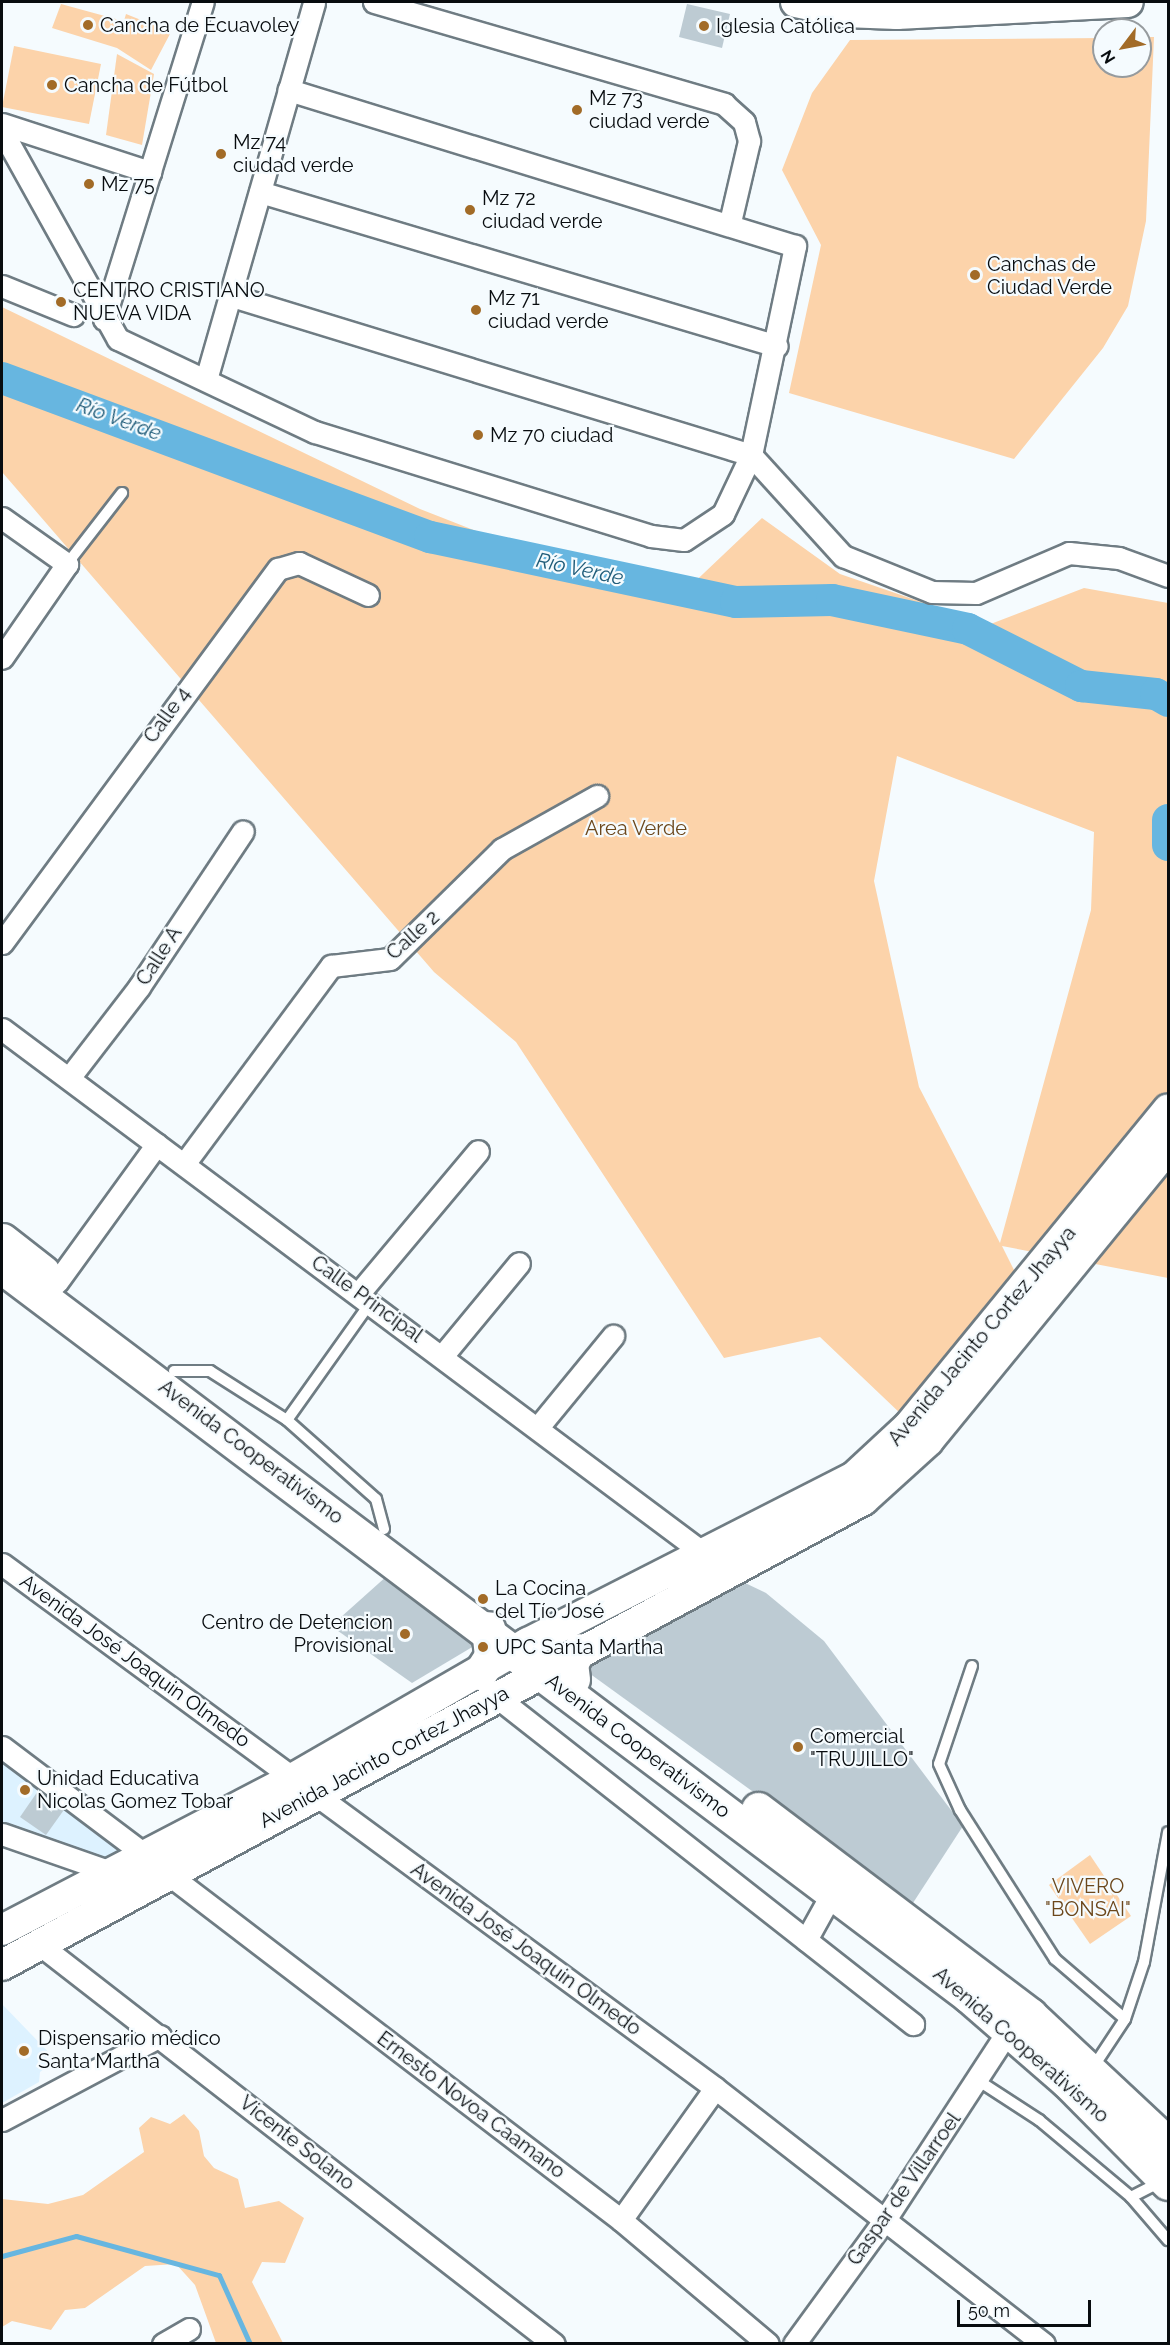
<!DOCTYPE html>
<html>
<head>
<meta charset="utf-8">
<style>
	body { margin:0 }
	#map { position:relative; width:1170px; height:2345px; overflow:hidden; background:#f5fbfe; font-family:Raleway,sans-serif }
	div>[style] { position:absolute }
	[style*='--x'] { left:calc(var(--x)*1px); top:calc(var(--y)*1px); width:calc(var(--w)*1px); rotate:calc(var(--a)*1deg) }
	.built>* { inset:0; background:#ddf2ff }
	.green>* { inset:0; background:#fcd3aa }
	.stream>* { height:5px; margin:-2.5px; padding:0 2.5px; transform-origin:2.5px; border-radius:2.5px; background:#67b6e0 }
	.river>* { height:32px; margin:-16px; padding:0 16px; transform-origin:16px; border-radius:16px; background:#67b6e0 }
	.building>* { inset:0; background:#bdcbd3 }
	.roads { filter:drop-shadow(2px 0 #6f7c83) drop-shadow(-2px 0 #6f7c83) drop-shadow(0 2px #6f7c83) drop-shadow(0 -2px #6f7c83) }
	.lane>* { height:10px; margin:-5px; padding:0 5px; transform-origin:5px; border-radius:5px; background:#fff }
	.street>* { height:21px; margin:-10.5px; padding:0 10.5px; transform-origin:10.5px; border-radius:10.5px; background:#fff }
	.secondary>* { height:30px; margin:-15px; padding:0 15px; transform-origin:15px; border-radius:15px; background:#fff }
	.highway>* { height:33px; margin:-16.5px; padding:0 16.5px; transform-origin:16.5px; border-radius:16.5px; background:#fff }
	.dots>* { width:16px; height:16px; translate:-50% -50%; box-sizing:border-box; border:3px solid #f5fbfe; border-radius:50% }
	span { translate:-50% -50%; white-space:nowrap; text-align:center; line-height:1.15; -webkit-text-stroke:4.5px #f5fbfe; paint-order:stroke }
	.poi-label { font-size:20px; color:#080c0f }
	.left { translate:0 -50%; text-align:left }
	.right { translate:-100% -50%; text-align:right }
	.street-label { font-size:20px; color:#080c0f }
	.park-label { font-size:20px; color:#6c471b }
	.water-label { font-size:21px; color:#215d7a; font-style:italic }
	.frame { position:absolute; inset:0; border:3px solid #080c0f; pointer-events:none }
	.north { position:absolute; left:1092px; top:18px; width:60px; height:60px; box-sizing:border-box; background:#f5fbfe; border:2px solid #969b9e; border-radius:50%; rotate:238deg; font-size:16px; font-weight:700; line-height:24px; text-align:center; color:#080c0f }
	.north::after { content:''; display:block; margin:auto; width:21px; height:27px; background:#a26b27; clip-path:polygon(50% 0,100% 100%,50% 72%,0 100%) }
	.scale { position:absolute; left:957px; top:2300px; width:134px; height:27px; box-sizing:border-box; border:3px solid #080c0f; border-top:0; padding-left:8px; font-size:18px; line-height:21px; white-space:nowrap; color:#080c0f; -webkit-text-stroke:4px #f5fbfe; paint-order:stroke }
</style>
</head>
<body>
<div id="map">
	<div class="built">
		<i style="clip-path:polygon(2px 1755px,123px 1846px,107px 1864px,2px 1825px)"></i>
		<i style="clip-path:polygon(2px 2004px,56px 2060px,40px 2072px,39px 2082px,2px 2103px)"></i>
	</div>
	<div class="green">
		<i style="clip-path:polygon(61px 4px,123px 21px,120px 34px,126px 14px,171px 32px,151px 70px,117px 48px,52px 28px)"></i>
		<i style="clip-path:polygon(1140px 37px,1154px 37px,1146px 221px,1128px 306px,1103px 348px,1014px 459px,789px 393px,821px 245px,782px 170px,812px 93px,850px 40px,1104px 38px,1104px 66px,1140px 66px)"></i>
		<i style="clip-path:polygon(14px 46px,101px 64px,89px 124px,2px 107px)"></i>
		<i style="clip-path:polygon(117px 54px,154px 74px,142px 145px,106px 135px)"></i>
		<i style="clip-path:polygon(evenodd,2px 307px,420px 509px,573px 569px,684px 592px,762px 518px,840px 574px,988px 625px,1084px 588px,1168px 603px,1168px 1278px,1002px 1246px,1016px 1274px,902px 1415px,820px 1337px,724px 1358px,516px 1042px,434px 972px,2px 472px,2px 307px,897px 756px,1094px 832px,1091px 910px,1000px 1243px,919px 1087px,874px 881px,897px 756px)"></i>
		<i style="clip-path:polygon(1090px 1855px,1131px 1916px,1090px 1944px,1049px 1885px)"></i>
		<i style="clip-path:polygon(184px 2114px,199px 2131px,204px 2156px,214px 2168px,238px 2179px,245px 2208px,279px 2201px,304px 2218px,285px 2263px,262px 2262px,252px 2282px,283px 2343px,216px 2343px,195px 2285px,176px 2264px,145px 2266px,85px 2308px,65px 2310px,51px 2330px,12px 2321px,2px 2327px,2px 2199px,48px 2204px,83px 2195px,144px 2152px,139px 2128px,151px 2117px,170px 2124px)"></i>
	</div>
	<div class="stream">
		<i style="--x:2;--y:2256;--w:77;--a:-15.1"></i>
		<i style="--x:76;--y:2236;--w:148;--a:15.3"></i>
		<i style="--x:219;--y:2275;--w:76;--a:65.8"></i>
	</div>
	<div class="river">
		<i style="--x:2;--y:378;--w:457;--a:20.4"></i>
		<i style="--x:430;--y:537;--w:313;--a:12"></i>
		<i style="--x:736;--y:602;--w:96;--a:-1.2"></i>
		<i style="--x:832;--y:600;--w:139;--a:12"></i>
		<i style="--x:968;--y:629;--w:127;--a:26.8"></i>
		<i style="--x:1081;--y:686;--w:75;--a:6.1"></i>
		<i style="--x:1156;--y:694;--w:14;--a:30"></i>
		<i style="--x:1168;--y:820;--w:25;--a:90"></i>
	</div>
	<div class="building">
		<i style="clip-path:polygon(687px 4px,730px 14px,722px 48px,679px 37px)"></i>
		<i style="clip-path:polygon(388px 1575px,479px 1643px,412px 1683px,331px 1626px)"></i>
		<i style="clip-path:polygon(743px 1582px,766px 1593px,824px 1641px,963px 1826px,911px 1906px,582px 1668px)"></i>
		<i style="clip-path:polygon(40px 1788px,66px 1807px,46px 1835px,20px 1817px)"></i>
	</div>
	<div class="roads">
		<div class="lane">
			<i style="--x:67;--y:564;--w:90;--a:-52.2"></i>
			<i style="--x:174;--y:1371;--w:36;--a:0"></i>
			<i style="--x:210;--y:1371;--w:91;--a:32.5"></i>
			<i style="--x:287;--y:1420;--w:119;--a:41.6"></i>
			<i style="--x:376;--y:1499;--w:31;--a:75"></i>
			<i style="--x:287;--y:1420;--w:145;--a:-54.6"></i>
			<i style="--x:972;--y:1666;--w:103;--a:108.6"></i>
			<i style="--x:939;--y:1764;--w:51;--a:65.5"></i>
			<i style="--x:960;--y:1810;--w:177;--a:57.5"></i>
			<i style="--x:1055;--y:1959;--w:92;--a:40.6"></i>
			<i style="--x:1092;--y:2069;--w:60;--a:-56.6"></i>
			<i style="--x:1125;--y:2019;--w:60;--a:-71.6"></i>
			<i style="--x:1144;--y:1962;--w:132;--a:-79.5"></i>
			<i style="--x:979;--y:2081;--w:72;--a:33"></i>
			<i style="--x:1039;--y:2120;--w:120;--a:39.9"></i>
			<i style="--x:1131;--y:2197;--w:57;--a:49.3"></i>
			<i style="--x:1131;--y:2197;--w:33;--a:-27"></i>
		</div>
		<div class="street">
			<i style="--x:374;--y:2;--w:365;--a:16.2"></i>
			<i style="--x:724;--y:104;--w:27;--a:42"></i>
			<i style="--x:744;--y:122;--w:20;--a:75"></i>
			<i style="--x:749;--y:141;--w:83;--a:103.2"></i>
			<i style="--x:2;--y:124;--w:156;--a:18"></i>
			<i style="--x:2;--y:131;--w:238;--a:60.9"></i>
			<i style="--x:118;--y:339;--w:218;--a:25.3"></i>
			<i style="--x:315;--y:432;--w:352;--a:17.2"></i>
			<i style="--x:651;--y:536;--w:33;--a:7"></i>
			<i style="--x:684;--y:540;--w:47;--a:-33.7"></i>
			<i style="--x:723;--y:514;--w:65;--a:-64.6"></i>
			<i style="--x:751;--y:455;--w:214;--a:-78.1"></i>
			<i style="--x:795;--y:246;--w:530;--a:-162.87"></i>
			<i style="--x:260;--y:192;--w:539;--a:16.59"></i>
			<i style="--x:2;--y:286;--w:77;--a:22.2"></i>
			<i style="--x:232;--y:296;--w:543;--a:17.03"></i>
			<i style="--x:751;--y:455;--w:137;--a:47.7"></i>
			<i style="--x:843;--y:556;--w:96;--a:22"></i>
			<i style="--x:932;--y:592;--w:44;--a:1.3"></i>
			<i style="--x:976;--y:593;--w:101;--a:-23.3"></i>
			<i style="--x:1069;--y:553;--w:50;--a:5.7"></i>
			<i style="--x:1119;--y:558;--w:52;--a:20.2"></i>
			<i style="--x:104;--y:319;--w:332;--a:-72.7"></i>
			<i style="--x:207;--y:376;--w:389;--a:-74"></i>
			<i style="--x:2;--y:518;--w:80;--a:35.3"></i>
			<i style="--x:67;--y:564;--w:114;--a:124.7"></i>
			<i style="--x:2;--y:943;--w:465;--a:-53.6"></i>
			<i style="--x:278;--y:569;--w:22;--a:-16"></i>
			<i style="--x:299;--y:563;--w:76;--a:24.9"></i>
			<i style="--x:2;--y:1029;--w:889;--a:36.77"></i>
			<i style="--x:69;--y:1078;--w:115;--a:-52.4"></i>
			<i style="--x:139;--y:987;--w:187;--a:-56.3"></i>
			<i style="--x:184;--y:1164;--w:247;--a:-53.4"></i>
			<i style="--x:331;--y:966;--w:59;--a:-6.8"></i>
			<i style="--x:390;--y:959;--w:157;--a:-44.5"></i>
			<i style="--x:502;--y:849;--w:109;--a:-29.2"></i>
			<i style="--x:57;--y:1282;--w:170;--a:-54.1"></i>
			<i style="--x:359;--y:1293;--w:185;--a:-50"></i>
			<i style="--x:443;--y:1355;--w:119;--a:-50.4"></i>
			<i style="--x:539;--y:1426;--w:117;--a:-50.6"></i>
			<i style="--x:2;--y:1564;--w:885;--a:36.31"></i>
			<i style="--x:715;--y:2088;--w:417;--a:37.9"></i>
			<i style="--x:498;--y:1698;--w:528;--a:38.15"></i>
			<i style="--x:2;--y:1747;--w:178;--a:37"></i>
			<i style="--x:2;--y:1834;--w:112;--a:19.2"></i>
			<i style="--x:168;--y:1874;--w:570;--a:37.37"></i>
			<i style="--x:621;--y:2220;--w:192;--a:40.1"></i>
			<i style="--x:806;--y:1940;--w:54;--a:-61"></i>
			<i style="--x:39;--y:1944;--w:652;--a:37.84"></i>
			<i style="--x:2;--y:2120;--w:179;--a:-28"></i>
			<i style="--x:621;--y:2220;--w:162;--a:-54.5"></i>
			<i style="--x:163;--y:2344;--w:30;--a:-30"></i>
			<i style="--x:794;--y:2344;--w:156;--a:-53.9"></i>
			<i style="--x:886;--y:2218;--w:223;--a:-56.9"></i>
		</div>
		<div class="secondary">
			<i style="--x:796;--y:2;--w:49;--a:11.8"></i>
			<i style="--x:844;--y:12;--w:53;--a:2.2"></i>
			<i style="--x:897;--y:14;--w:231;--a:-3"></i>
			<i style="--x:2;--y:1930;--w:329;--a:-27.5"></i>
			<i style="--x:294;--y:1778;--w:270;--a:-30"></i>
			<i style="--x:528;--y:1643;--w:366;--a:-27"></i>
			<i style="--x:854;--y:1477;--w:75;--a:-42.8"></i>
			<i style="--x:909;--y:1426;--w:409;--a:-50.7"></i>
			<i style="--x:2;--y:1965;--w:979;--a:-28.37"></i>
			<i style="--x:863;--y:1500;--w:88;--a:-42.2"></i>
			<i style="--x:928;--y:1441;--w:379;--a:-50.7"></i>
		</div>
		<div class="highway">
			<i style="--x:2;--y:1240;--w:52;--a:38"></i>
			<i style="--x:2;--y:1267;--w:1211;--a:37.01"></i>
			<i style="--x:969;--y:1996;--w:131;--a:41"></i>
			<i style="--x:1068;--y:2082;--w:142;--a:45.3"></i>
			<i style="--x:480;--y:1673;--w:20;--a:-57"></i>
			<i style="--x:491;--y:1656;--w:28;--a:-96"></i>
			<i style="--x:573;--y:1679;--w:16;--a:-97"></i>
			<i style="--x:571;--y:1663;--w:15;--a:-58"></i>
			<i style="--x:758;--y:1809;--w:341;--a:37.1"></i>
			<i style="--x:1030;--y:2015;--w:189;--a:43.1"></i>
		</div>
	</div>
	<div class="dots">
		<i style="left:88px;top:25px;background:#a26b27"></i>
		<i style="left:704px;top:26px;background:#a26b27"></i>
		<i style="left:52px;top:85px;background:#a26b27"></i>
		<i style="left:577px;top:110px;background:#a26b27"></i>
		<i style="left:221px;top:154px;background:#a26b27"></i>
		<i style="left:89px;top:184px;background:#a26b27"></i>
		<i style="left:470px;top:210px;background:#a26b27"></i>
		<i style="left:975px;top:275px;background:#a26b27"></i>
		<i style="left:61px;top:302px;background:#a26b27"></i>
		<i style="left:476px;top:310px;background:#a26b27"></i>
		<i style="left:478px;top:435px;background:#a26b27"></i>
		<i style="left:483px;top:1599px;background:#a26b27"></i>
		<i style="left:405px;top:1634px;background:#a26b27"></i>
		<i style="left:483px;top:1647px;background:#a26b27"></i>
		<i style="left:798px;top:1747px;background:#a26b27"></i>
		<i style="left:25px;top:1790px;background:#a26b27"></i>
		<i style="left:24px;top:2051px;background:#a26b27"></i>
	</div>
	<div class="poi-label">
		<span class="left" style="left:100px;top:25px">Cancha de Ecuavoley</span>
		<span class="left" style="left:716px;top:26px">Iglesia Católica</span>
		<span class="left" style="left:64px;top:85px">Cancha de Fútbol</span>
		<span class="left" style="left:589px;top:110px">Mz 73<br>ciudad verde</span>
		<span class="left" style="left:233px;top:154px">Mz 74<br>ciudad verde</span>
		<span class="left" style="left:101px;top:184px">Mz 75</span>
		<span class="left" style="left:482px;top:210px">Mz 72<br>ciudad verde</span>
		<span class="left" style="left:987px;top:276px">Canchas de<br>Ciudad Verde</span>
		<span class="left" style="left:73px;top:302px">CENTRO CRISTIANO<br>NUEVA VIDA</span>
		<span class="left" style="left:488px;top:310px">Mz 71<br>ciudad verde</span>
		<span class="left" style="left:490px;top:435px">Mz 70 ciudad</span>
		<span class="left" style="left:495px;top:1600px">La Cocina<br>del Tío José</span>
		<span class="right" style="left:393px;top:1634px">Centro de Detencion<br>Provisional</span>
		<span class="left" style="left:495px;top:1647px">UPC Santa Martha</span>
		<span class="left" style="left:810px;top:1748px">Comercial<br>"TRUJILLO"</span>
		<span class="left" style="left:37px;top:1790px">Unidad Educativa<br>Nicolas Gomez Tobar</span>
		<span class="left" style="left:38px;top:2050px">Dispensario médico<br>Santa Martha</span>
	</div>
	<div class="street-label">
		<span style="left:167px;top:715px;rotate:-54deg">Calle 4</span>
		<span style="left:413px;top:935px;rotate:-42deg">Calle 2</span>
		<span style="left:159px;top:956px;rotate:-57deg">Calle A</span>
		<span style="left:367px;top:1299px;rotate:36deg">Calle Principal</span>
		<span style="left:982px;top:1336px;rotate:-50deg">Avenida Jacinto Cortez Jhayya</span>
		<span style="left:251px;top:1452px;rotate:37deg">Avenida Cooperativismo</span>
		<span style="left:135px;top:1661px;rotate:36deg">Avenida José Joaquin Olmedo</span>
		<span style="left:638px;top:1746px;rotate:37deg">Avenida Cooperativismo</span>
		<span style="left:384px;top:1757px;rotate:-28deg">Avenida Jacinto Cortez Jhayya</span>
		<span style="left:526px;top:1949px;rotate:36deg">Avenida José Joaquin Olmedo</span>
		<span style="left:1021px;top:2045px;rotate:41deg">Avenida Cooperativismo</span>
		<span style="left:471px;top:2105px;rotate:37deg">Ernesto Novoa Caamano</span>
		<span style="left:297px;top:2143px;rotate:38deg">Vicente Solano</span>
		<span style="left:904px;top:2189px;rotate:-55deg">Gaspar de Villarroel</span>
	</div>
	<div class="park-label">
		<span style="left:636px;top:828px">Area Verde</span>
		<span style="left:1088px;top:1898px">VIVERO<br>"BONSAI"</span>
	</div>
	<div class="water-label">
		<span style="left:119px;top:419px;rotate:20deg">Río Verde</span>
		<span style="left:580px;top:569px;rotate:12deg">Río Verde</span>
	</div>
	<div class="frame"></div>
	<div class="north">N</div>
	<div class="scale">50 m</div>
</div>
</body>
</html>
